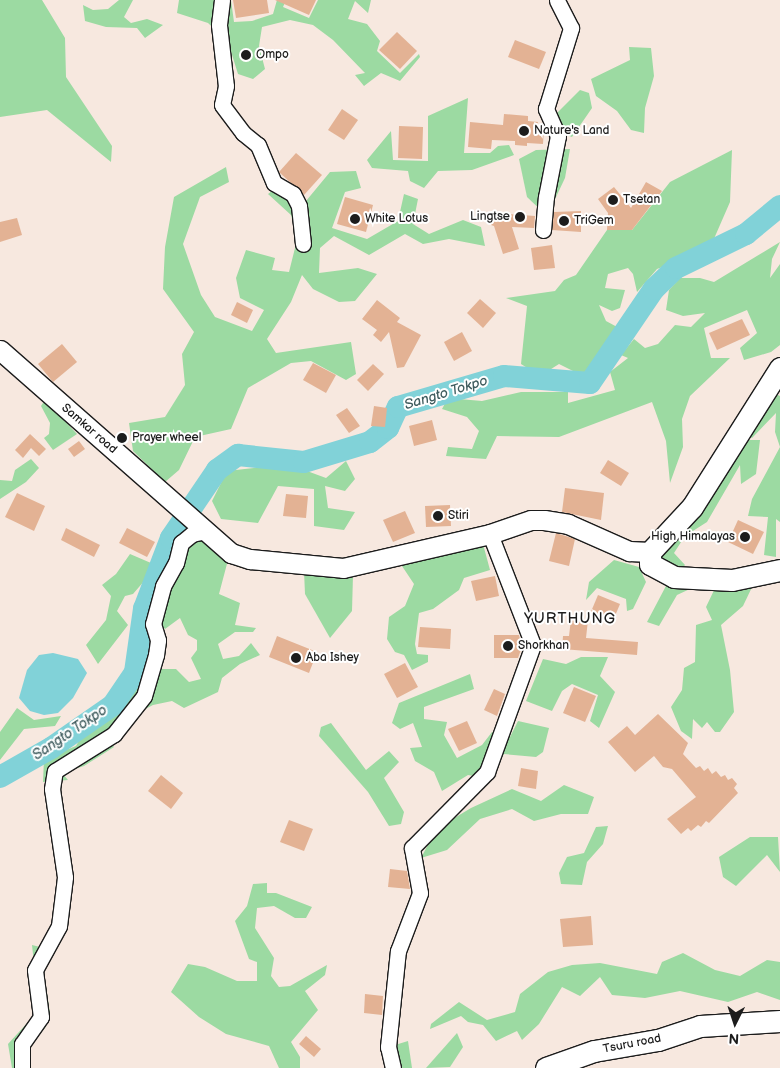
<!DOCTYPE html>
<html>
<head>
<meta charset="utf-8">
<style>
	body { margin:0 }
	#map { position:relative; width:780px; height:1068px; overflow:hidden; background:#f7e8df; font-family:"Balsamiq Sans",sans-serif }
	div>[style] { position:absolute }
	[style*='--x'] { left:calc(var(--x)*1px); top:calc(var(--y)*1px); width:calc(var(--w)*1px); rotate:calc(var(--a)*1deg) }
	.green>* { inset:0; background:#9cdaa2 }
	.water>* { inset:0; background:#81d2d8 }
	.river>* { height:22px; margin:-11px; padding:0 11px; transform-origin:11px; border-radius:11px; background:#81d2d8 }
	.building>* { inset:0; background:#e3b294 }
	.roads { filter:drop-shadow(1px 0 #1c1c1c) drop-shadow(-1px 0 #1c1c1c) drop-shadow(0 1px #1c1c1c) drop-shadow(0 -1px #1c1c1c) }
	.minor>* { height:15px; margin:-7.5px; padding:0 7.5px; transform-origin:7.5px; border-radius:7.5px; background:#fff }
	.tertiary>* { height:19px; margin:-9.5px; padding:0 9.5px; transform-origin:9.5px; border-radius:9.5px; background:#fff }
	.secondary>* { height:21px; margin:-10.5px; padding:0 10.5px; transform-origin:10.5px; border-radius:10.5px; background:#fff }
	.dots>* { width:14px; height:14px; translate:-50% -50%; box-sizing:border-box; border:2px solid #fff; border-radius:50% }
	span { translate:-50% -50%; white-space:nowrap; text-align:center; line-height:1.15; -webkit-text-stroke:4px #fff; paint-order:stroke }
	.poi-label { font-size:12px; color:#1c1c1c }
	.left { translate:0 -50%; text-align:left }
	.right { translate:-100% -50%; text-align:right }
	.street-label { font-size:12px; color:#1c1c1c }
	.water-label { font-size:14px; color:#3f5c5e; font-style:italic }
	.quarter-label { font-size:15px; color:#1c1c1c; letter-spacing:1px }
	.north { position:absolute; left:710px; top:998px; width:50px; height:50px; -webkit-text-stroke:4px #fff; paint-order:stroke; rotate:184deg; font-size:14px; font-weight:700; line-height:20px; text-align:center; color:#1c1c1c }
	.north::after { content:''; display:block; margin:auto; width:18px; height:22px; background:#1c1c1c; clip-path:polygon(50% 0,100% 100%,50% 72%,0 100%) }
</style>
</head>
<body>
<div id="map">
	<div class="green">
		<i style="clip-path:polygon(0 0,42px 0,65px 38px,66px 77px,112px 146px,111px 162px,47px 110px,0 117px)"></i>
		<i style="clip-path:polygon(119px 0,133px 0,124px 17px,131px 23px,147px 19px,163px 25px,145px 38px,137px 28px,106px 27px,85px 21px,83px 5px,93px 10px,108px 9px)"></i>
		<i style="clip-path:polygon(179px 0,231px 0,234px 22px,252px 21px,273px 14px,277px 0,286px 0,283px 7px,309px 18px,318px 0,371px 0,368px 13px,355px 1px,348px 19px,367px 24px,380px 41px,377px 51px,400px 73px,419px 54px,420px 57px,400px 81px,381px 73px,364px 86px,355px 75px,365px 73px,333px 40px,313px 25px,290px 20px,262px 27px,259px 46px,265px 69px,253px 79px,238px 74px,228px 42px,208px 23px,177px 13px)"></i>
		<i style="clip-path:polygon(629px 47px,651px 48px,654px 76px,645px 108px,644px 133px,631px 130px,617px 111px,596px 96px,591px 79px,630px 60px)"></i>
		<i style="clip-path:polygon(580px 90px,589px 93px,592px 108px,572px 137px,551px 129px,557px 113px)"></i>
		<i style="clip-path:polygon(468px 98px,464px 153px,490px 153px,498px 146px,509px 145px,514px 155px,472px 170px,438px 171px,424px 188px,410px 181px,408px 171px,372px 168px,367px 160px,391px 131px,393px 160px,428px 161px,428px 116px)"></i>
		<i style="clip-path:polygon(570px 149px,565px 178px,547px 216px,527px 197px,519px 159px,536px 150px)"></i>
		<i style="clip-path:polygon(732px 150px,730px 202px,713px 241px,681px 260px,657px 269px,637px 292px,633px 274px,628px 268px,608px 274px,605px 288px,625px 290px,620px 308px,612px 311px,599px 305px,606px 321px,619px 328px,598px 363px,583px 376px,559px 364px,540px 376px,521px 364px,527px 306px,506px 298px,555px 291px,564px 280px,576px 275px,607px 230px,632px 230px,670px 182px)"></i>
		<i style="clip-path:polygon(226px 167px,229px 182px,200px 197px,183px 244px,201px 295px,215px 317px,252px 331px,264px 310px,240px 298px,236px 278px,246px 250px,275px 258px,272px 270px,289px 272px,297px 240px,291px 215px,268px 194px,284px 182px,306px 201px,330px 172px,356px 171px,361px 188px,345px 192px,332px 228px,367px 239px,398px 221px,404px 194px,418px 199px,413px 224px,429px 234px,463px 220px,481px 227px,485px 246px,449px 239px,423px 244px,405px 234px,369px 255px,334px 236px,320px 248px,319px 273px,358px 268px,377px 274px,355px 301px,339px 302px,313px 289px,302px 275px,291px 302px,267px 339px,276px 353px,351px 342px,356px 374px,346px 380px,311px 361px,291px 363px,248px 388px,231px 429px,195px 437px,179px 470px,165px 482px,133px 451px,129px 423px,165px 417px,185px 385px,182px 354px,194px 332px,163px 289px,165px 247px,174px 197px)"></i>
		<i style="clip-path:polygon(780px 242px,772px 259px,770px 278px,780px 264px,780px 345px,771px 352px,744px 360px,740px 348px,757px 333px,747px 310px,704px 328px,711px 358px,730px 358px,690px 396px,682px 419px,683px 447px,670px 483px,666px 441px,652px 402px,559px 437px,497px 436px,486px 459px,446px 456px,448px 447px,472px 449px,479px 431px,467px 417px,442px 409px,448px 398px,482px 401px,521px 392px,568px 392px,568px 403px,615px 390px,610px 372px,628px 358px,621px 355px,634px 339px,645px 348px,658px 344px,675px 325px,691px 327px,705px 313px,683px 316px,666px 310px,669px 290px,680px 278px,700px 278px,714px 282px)"></i>
		<i style="clip-path:polygon(774px 393px,780px 396px,780px 447px,775px 432px,776px 413px,752px 438px,745px 433px)"></i>
		<i style="clip-path:polygon(45px 400px,77px 434px,53px 450px,44px 438px,49px 434px,50px 423px,41px 406px)"></i>
		<i style="clip-path:polygon(744px 440px,760px 440px,756px 474px,741px 484px,740px 465px,707px 522px,685px 536px,674px 553px,685px 565px,681px 570px,664px 563px,658px 556px)"></i>
		<i style="clip-path:polygon(780px 447px,780px 522px,776px 519px,776px 557px,764px 555px,768px 517px,748px 516px,752px 499px)"></i>
		<i style="clip-path:polygon(31px 459px,39px 468px,26px 482px,0 499px,0 480px,12px 481px,15px 470px)"></i>
		<i style="clip-path:polygon(346px 461px,355px 479px,345px 491px,325px 486px,328px 508px,355px 512px,344px 530px,314px 526px,314px 489px,278px 486px,258px 523px,221px 519px,212px 501px,227px 471px,288px 464px,326px 478px)"></i>
		<i style="clip-path:polygon(200px 536px,228px 560px,219px 594px,240px 603px,235px 625px,256px 628px,253px 632px,235px 632px,218px 644px,223px 659px,239px 656px,251px 643px,260px 655px,240px 664px,222px 678px,218px 692px,184px 708px,172px 701px,153px 705px,128px 718px,107px 739px,114px 747px,84px 766px,62px 773px,68px 780px,43px 782px,44px 759px,76px 746px,81px 737px,113px 716px,133px 692px,145px 669px,176px 669px,189px 682px,201px 679px,191px 658px,197px 650px,197px 640px,188px 635px,180px 618px,165px 629px,159px 622px,174px 553px)"></i>
		<i style="clip-path:polygon(483px 544px,490px 570px,464px 578px,459px 590px,433px 609px,419px 613px,415px 644px,417px 654px,428px 655px,428px 662px,412px 670px,404px 655px,395px 652px,387px 639px,389px 617px,405px 606px,414px 584px,400px 563px)"></i>
		<i style="clip-path:polygon(130px 554px,151px 563px,145px 580px,133px 594px,125px 596px,117px 611px,128px 625px,98px 664px,86px 645px,106px 620px,111px 596px,102px 585px,116px 574px)"></i>
		<i style="clip-path:polygon(614px 560px,639px 567px,646px 582px,633px 609px,627px 611px,626px 599px,597px 588px,586px 600px,589px 582px)"></i>
		<i style="clip-path:polygon(304px 571px,353px 575px,352px 611px,330px 638px,305px 594px)"></i>
		<i style="clip-path:polygon(754px 583px,743px 606px,721px 625px,730px 670px,734px 712px,720px 732px,715px 732px,707px 722px,702px 728px,693px 719px,692px 739px,681px 731px,671px 707px,682px 690px,684px 668px,695px 662px,696px 625px,712px 620px,706px 607px,717px 584px)"></i>
		<i style="clip-path:polygon(667px 584px,692px 588px,677px 595px,659px 626px,647px 622px)"></i>
		<i style="clip-path:polygon(581px 657px,608px 657px,600px 676px,615px 692px,599px 728px,590px 721px,598px 695px,572px 684px,562px 691px,552px 711px,526px 701px,543px 659px,566px 664px)"></i>
		<i style="clip-path:polygon(470px 674px,474px 689px,424px 707px,424px 719px,447px 722px,444px 735px,457px 758px,482px 745px,492px 732px,510px 737px,518px 721px,549px 728px,543px 752px,536px 757px,504px 754px,490px 779px,468px 775px,442px 791px,434px 772px,415px 761px,410px 748px,422px 747px,413px 723px,400px 729px,392px 723px,399px 703px)"></i>
		<i style="clip-path:polygon(17px 708px,34px 720px,61px 716px,55px 726px,24px 729px,0 760px,0 732px)"></i>
		<i style="clip-path:polygon(331px 723px,366px 770px,389px 751px,399px 762px,384px 778px,404px 812px,401px 824px,389px 826px,368px 792px,319px 736px,321px 727px)"></i>
		<i style="clip-path:polygon(564px 785px,594px 797px,588px 814px,561px 814px,534px 821px,512px 809px,480px 819px,447px 850px,421px 858px,436px 829px,471px 808px,512px 789px,541px 801px)"></i>
		<i style="clip-path:polygon(608px 826px,603px 844px,587px 862px,582px 885px,561px 884px,559px 873px,567px 857px,584px 853px,596px 827px)"></i>
		<i style="clip-path:polygon(750px 837px,778px 837px,780px 872px,767px 855px,736px 886px,723px 877px,719px 857px)"></i>
		<i style="clip-path:polygon(267px 883px,267px 893px,276px 893px,312px 907px,306px 918px,295px 918px,274px 906px,257px 908px,255px 928px,274px 958px,271px 976px,279px 987px,290px 986px,327px 965px,325px 975px,305px 991px,318px 1010px,291px 1042px,300px 1057px,300px 1068px,279px 1068px,269px 1046px,226px 1034px,199px 1017px,171px 992px,188px 964px,205px 967px,237px 981px,257px 981px,257px 962px,249px 959px,235px 921px,247px 906px,253px 884px)"></i>
		<i style="clip-path:polygon(32px 945px,40px 947px,50px 1013px,45px 1028px,25px 1048px,27px 1068px,12px 1068px,8px 1044px,39px 1010px)"></i>
		<i style="clip-path:polygon(683px 953px,715px 970px,740px 976px,767px 960px,780px 962px,780px 1000px,757px 992px,728px 1002px,680px 991px,645px 998px,612px 995px,600px 977px,580px 996px,562px 987px,539px 1024px,522px 1040px,517px 1031px,496px 1041px,483px 1025px,468px 1022px,461px 1016px,430px 1029px,431px 1024px,459px 1002px,487px 1020px,515px 1012px,520px 994px,548px 972px,572px 965px,600px 963px,657px 974px,662px 962px)"></i>
		<i style="clip-path:polygon(457px 1033px,463px 1047px,450px 1067px,426px 1068px)"></i>
		<i style="clip-path:polygon(408px 1041px,412px 1068px,396px 1068px,395px 1045px)"></i>
	</div>
	<div class="water">
		<i style="clip-path:polygon(53px 653px,78px 659px,87px 673px,73px 698px,58px 713px,44px 715px,30px 711px,19px 698px,27px 670px,39px 655px)"></i>
	</div>
	<div class="river">
		<i style="--x:0;--y:777;--w:59;--a:-29.6"></i>
		<i style="--x:51;--y:748;--w:75;--a:-34.7"></i>
		<i style="--x:113;--y:705;--w:40;--a:-56"></i>
		<i style="--x:135;--y:672;--w:64;--a:-81.9"></i>
		<i style="--x:144;--y:609;--w:76;--a:-69.2"></i>
		<i style="--x:171;--y:538;--w:82;--a:-55.9"></i>
		<i style="--x:217;--y:470;--w:26;--a:-36"></i>
		<i style="--x:238;--y:455;--w:66;--a:6.1"></i>
		<i style="--x:304;--y:462;--w:69;--a:-16.9"></i>
		<i style="--x:370;--y:442;--w:23;--a:-38"></i>
		<i style="--x:388;--y:428;--w:23;--a:-65"></i>
		<i style="--x:398;--y:407;--w:110;--a:-16.3"></i>
		<i style="--x:504;--y:376;--w:86;--a:4.7"></i>
		<i style="--x:590;--y:383;--w:114;--a:-55.8"></i>
		<i style="--x:654;--y:289;--w:30;--a:-44"></i>
		<i style="--x:676;--y:268;--w:78;--a:-25.9"></i>
		<i style="--x:746;--y:234;--w:44;--a:-39.5"></i>
	</div>
	<div class="building">
		<i style="clip-path:polygon(233px 0,267px 0,269px 13px,236px 18px)"></i>
		<i style="clip-path:polygon(275px 0,316px 0,309px 15px)"></i>
		<i style="clip-path:polygon(397px 32px,417px 51px,400px 69px,379px 50px)"></i>
		<i style="clip-path:polygon(515px 40px,546px 52px,539px 69px,508px 57px)"></i>
		<i style="clip-path:polygon(342px 109px,358px 120px,344px 140px,328px 130px)"></i>
		<i style="clip-path:polygon(504px 114px,528px 116px,528px 121px,538px 122px,537px 127px,544px 128px,543px 144px,527px 143px,527px 146px,515px 145px,515px 141px,492px 140px,491px 149px,468px 147px,470px 122px,503px 125px)"></i>
		<i style="clip-path:polygon(399px 126px,423px 127px,422px 159px,398px 158px)"></i>
		<i style="clip-path:polygon(296px 153px,322px 175px,304px 195px,279px 172px)"></i>
		<i style="clip-path:polygon(646px 182px,662px 191px,632px 230px,607px 230px,608px 213px,598px 199px,614px 187px,631px 208px)"></i>
		<i style="clip-path:polygon(345px 197px,373px 205px,366px 232px,337px 224px)"></i>
		<i style="clip-path:polygon(581px 211px,581px 232px,552px 230px,554px 212px)"></i>
		<i style="clip-path:polygon(492px 213px,535px 216px,534px 228px,512px 227px,519px 249px,503px 254px,494px 226px,491px 225px)"></i>
		<i style="clip-path:polygon(17px 218px,22px 235px,0 242px,0 222px)"></i>
		<i style="clip-path:polygon(552px 245px,555px 268px,534px 270px,531px 248px)"></i>
		<i style="clip-path:polygon(480px 299px,496px 313px,483px 328px,467px 313px)"></i>
		<i style="clip-path:polygon(377px 300px,400px 318px,397px 322px,421px 335px,404px 367px,397px 368px,389px 332px,381px 342px,373px 335px,377px 330px,362px 319px)"></i>
		<i style="clip-path:polygon(237px 302px,253px 310px,247px 323px,231px 315px)"></i>
		<i style="clip-path:polygon(742px 319px,750px 335px,717px 350px,709px 333px)"></i>
		<i style="clip-path:polygon(462px 332px,472px 351px,454px 361px,444px 342px)"></i>
		<i style="clip-path:polygon(62px 344px,77px 362px,53px 382px,38px 364px)"></i>
		<i style="clip-path:polygon(313px 363px,336px 375px,326px 393px,303px 380px)"></i>
		<i style="clip-path:polygon(373px 364px,384px 374px,368px 391px,357px 380px)"></i>
		<i style="clip-path:polygon(374px 406px,387px 408px,385px 427px,371px 426px)"></i>
		<i style="clip-path:polygon(347px 408px,360px 426px,349px 433px,336px 415px)"></i>
		<i style="clip-path:polygon(432px 420px,437px 440px,414px 446px,409px 426px)"></i>
		<i style="clip-path:polygon(30px 434px,46px 449px,39px 456px,31px 448px,23px 458px,15px 450px)"></i>
		<i style="clip-path:polygon(79px 441px,85px 449px,74px 457px,68px 449px)"></i>
		<i style="clip-path:polygon(608px 460px,629px 473px,621px 486px,600px 473px)"></i>
		<i style="clip-path:polygon(565px 488px,604px 493px,601px 520px,562px 512px)"></i>
		<i style="clip-path:polygon(17px 493px,45px 506px,34px 531px,5px 517px)"></i>
		<i style="clip-path:polygon(286px 494px,308px 496px,306px 518px,283px 516px)"></i>
		<i style="clip-path:polygon(450px 505px,451px 526px,426px 527px,425px 506px)"></i>
		<i style="clip-path:polygon(405px 511px,415px 533px,393px 542px,383px 520px)"></i>
		<i style="clip-path:polygon(738px 520px,764px 532px,753px 554px,728px 542px)"></i>
		<i style="clip-path:polygon(66px 528px,100px 545px,94px 557px,61px 540px)"></i>
		<i style="clip-path:polygon(127px 528px,155px 542px,147px 557px,119px 543px)"></i>
		<i style="clip-path:polygon(556px 533px,575px 539px,569px 566px,549px 561px)"></i>
		<i style="clip-path:polygon(495px 576px,499px 596px,476px 601px,471px 581px)"></i>
		<i style="clip-path:polygon(598px 595px,620px 604px,612px 623px,590px 614px)"></i>
		<i style="clip-path:polygon(571px 619px,588px 620px,586px 638px,638px 642px,637px 655px,562px 649px,563px 636px,569px 636px)"></i>
		<i style="clip-path:polygon(420px 627px,451px 629px,450px 649px,418px 647px)"></i>
		<i style="clip-path:polygon(494px 635px,519px 635px,522px 647px,518px 658px,494px 658px)"></i>
		<i style="clip-path:polygon(277px 636px,317px 652px,309px 673px,269px 657px)"></i>
		<i style="clip-path:polygon(405px 663px,418px 687px,397px 698px,384px 674px)"></i>
		<i style="clip-path:polygon(574px 687px,596px 696px,585px 722px,563px 713px)"></i>
		<i style="clip-path:polygon(494px 689px,505px 694px,497px 716px,484px 710px)"></i>
		<i style="clip-path:polygon(658px 714px,688px 743px,683px 754px,696px 768px,700px 766px,704px 771px,708px 768px,712px 774px,716px 771px,721px 777px,725px 775px,728px 780px,732px 778px,737px 784px,734px 788px,738px 793px,709px 823px,706px 821px,701px 827px,698px 825px,691px 831px,688px 828px,681px 834px,667px 819px,696px 797px,672px 769px,663px 767px,654px 756px,635px 772px,608px 742px,627px 726px,635px 735px)"></i>
		<i style="clip-path:polygon(467px 721px,477px 743px,459px 751px,448px 729px)"></i>
		<i style="clip-path:polygon(521px 768px,538px 771px,536px 789px,518px 786px)"></i>
		<i style="clip-path:polygon(161px 775px,183px 793px,171px 809px,148px 791px)"></i>
		<i style="clip-path:polygon(289px 820px,313px 829px,304px 851px,280px 842px)"></i>
		<i style="clip-path:polygon(390px 869px,407px 871px,410px 889px,388px 887px)"></i>
		<i style="clip-path:polygon(591px 916px,593px 945px,563px 947px,560px 919px)"></i>
		<i style="clip-path:polygon(365px 994px,383px 996px,382px 1015px,364px 1013px)"></i>
		<i style="clip-path:polygon(306px 1036px,321px 1049px,314px 1057px,299px 1044px)"></i>
	</div>
	<div class="roads">
		<div class="minor">
			<i style="--x:222;--y:0;--w:25;--a:97"></i>
			<i style="--x:219;--y:25;--w:61;--a:83.5"></i>
			<i style="--x:226;--y:86;--w:19;--a:102"></i>
			<i style="--x:222;--y:105;--w:35;--a:53"></i>
			<i style="--x:243;--y:133;--w:19;--a:39"></i>
			<i style="--x:258;--y:145;--w:41;--a:67.2"></i>
			<i style="--x:274;--y:183;--w:22;--a:30"></i>
			<i style="--x:293;--y:194;--w:13;--a:63"></i>
			<i style="--x:299;--y:206;--w:38;--a:84"></i>
			<i style="--x:543;--y:230;--w:33;--a:-85"></i>
			<i style="--x:546;--y:197;--w:62;--a:-78.9"></i>
			<i style="--x:558;--y:136;--w:30;--a:-114"></i>
			<i style="--x:546;--y:109;--w:85;--a:-72.8"></i>
			<i style="--x:571;--y:28;--w:31;--a:-117"></i>
			<i style="--x:22;--y:1068;--w:24;--a:-90"></i>
			<i style="--x:22;--y:1044;--w:33;--a:-55"></i>
			<i style="--x:41;--y:1017;--w:47;--a:-97.3"></i>
			<i style="--x:35;--y:970;--w:50;--a:-61.4"></i>
			<i style="--x:59;--y:926;--w:49;--a:-83"></i>
			<i style="--x:65;--y:877;--w:89;--a:-98.4"></i>
			<i style="--x:52;--y:789;--w:18;--a:-81"></i>
			<i style="--x:55;--y:771;--w:70;--a:-32.1"></i>
			<i style="--x:114;--y:734;--w:48;--a:-51.7"></i>
			<i style="--x:144;--y:696;--w:43;--a:-73.7"></i>
			<i style="--x:156;--y:655;--w:15;--a:-82"></i>
			<i style="--x:158;--y:640;--w:17;--a:-107"></i>
			<i style="--x:153;--y:624;--w:39;--a:-75"></i>
			<i style="--x:163;--y:586;--w:26;--a:-61"></i>
			<i style="--x:176;--y:563;--w:21;--a:-76"></i>
			<i style="--x:181;--y:543;--w:14;--a:-39"></i>
			<i style="--x:192;--y:534;--w:13;--a:-13"></i>
			<i style="--x:393;--y:1068;--w:22;--a:-103"></i>
			<i style="--x:388;--y:1047;--w:97;--a:-84.1"></i>
			<i style="--x:398;--y:951;--w:62;--a:-69.2"></i>
			<i style="--x:420;--y:893;--w:46;--a:-100.1"></i>
			<i style="--x:412;--y:848;--w:107;--a:-45.4"></i>
			<i style="--x:487;--y:772;--w:135;--a:-70.1"></i>
			<i style="--x:533;--y:645;--w:119;--a:-111.2"></i>
		</div>
		<div class="tertiary">
			<i style="--x:0;--y:350;--w:308;--a:41.3"></i>
			<i style="--x:231;--y:553;--w:20;--a:18"></i>
			<i style="--x:250;--y:559;--w:93;--a:5.5"></i>
			<i style="--x:343;--y:568;--w:151;--a:-13"></i>
			<i style="--x:490;--y:534;--w:43;--a:-18.9"></i>
			<i style="--x:531;--y:520;--w:13;--a:0"></i>
			<i style="--x:544;--y:520;--w:24;--a:9"></i>
			<i style="--x:568;--y:524;--w:67;--a:23.9"></i>
			<i style="--x:629;--y:551;--w:21;--a:3"></i>
		</div>
		<div class="secondary">
			<i style="--x:780;--y:368;--w:165;--a:122.3"></i>
			<i style="--x:692;--y:507;--w:62;--a:133"></i>
			<i style="--x:650;--y:552;--w:12;--a:90"></i>
			<i style="--x:650;--y:564;--w:27;--a:28"></i>
			<i style="--x:674;--y:577;--w:58;--a:3"></i>
			<i style="--x:732;--y:580;--w:49;--a:-11.8"></i>
			<i style="--x:546;--y:1068;--w:51;--a:-19.5"></i>
			<i style="--x:594;--y:1051;--w:65;--a:-9.8"></i>
			<i style="--x:658;--y:1040;--w:44;--a:-18.4"></i>
			<i style="--x:700;--y:1026;--w:80;--a:-3.6"></i>
		</div>
	</div>
	<div class="dots">
		<i style="left:246px;top:55px;background:#1c1c1c"></i>
		<i style="left:524px;top:131px;background:#1c1c1c"></i>
		<i style="left:613px;top:200px;background:#1c1c1c"></i>
		<i style="left:520px;top:217px;background:#1c1c1c"></i>
		<i style="left:355px;top:219px;background:#1c1c1c"></i>
		<i style="left:564px;top:221px;background:#1c1c1c"></i>
		<i style="left:122px;top:438px;background:#1c1c1c"></i>
		<i style="left:438px;top:516px;background:#1c1c1c"></i>
		<i style="left:745px;top:537px;background:#1c1c1c"></i>
		<i style="left:508px;top:646px;background:#1c1c1c"></i>
		<i style="left:296px;top:658px;background:#1c1c1c"></i>
	</div>
	<div class="poi-label">
		<span class="left" style="left:256px;top:55px">Ompo</span>
		<span class="left" style="left:534px;top:131px">Nature's Land</span>
		<span class="left" style="left:623px;top:200px">Tsetan</span>
		<span class="right" style="left:510px;top:217px">Lingtse</span>
		<span class="left" style="left:365px;top:219px">White Lotus</span>
		<span class="left" style="left:574px;top:221px">TriGem</span>
		<span class="left" style="left:132px;top:438px">Prayer wheel</span>
		<span class="left" style="left:448px;top:516px">Stiri</span>
		<span class="right" style="left:735px;top:537px">High Himalayas</span>
		<span class="left" style="left:518px;top:646px">Shorkhan</span>
		<span class="left" style="left:306px;top:658px">Aba Ishey</span>
	</div>
	<div class="street-label">
		<span style="left:89px;top:429px;rotate:41deg">Samkar road</span>
		<span style="left:632px;top:1044px;rotate:-11deg">Tsuru road</span>
	</div>
	<div class="water-label">
		<span style="left:446px;top:393px;rotate:-17deg">Sangto Tokpo</span>
		<span style="left:70px;top:733px;rotate:-34deg">Sangto Tokpo</span>
	</div>
	<div class="quarter-label">
		<span style="left:570px;top:619px">YURTHUNG</span>
	</div>
	<div class="north">N</div>
</div>
</body>
</html>
